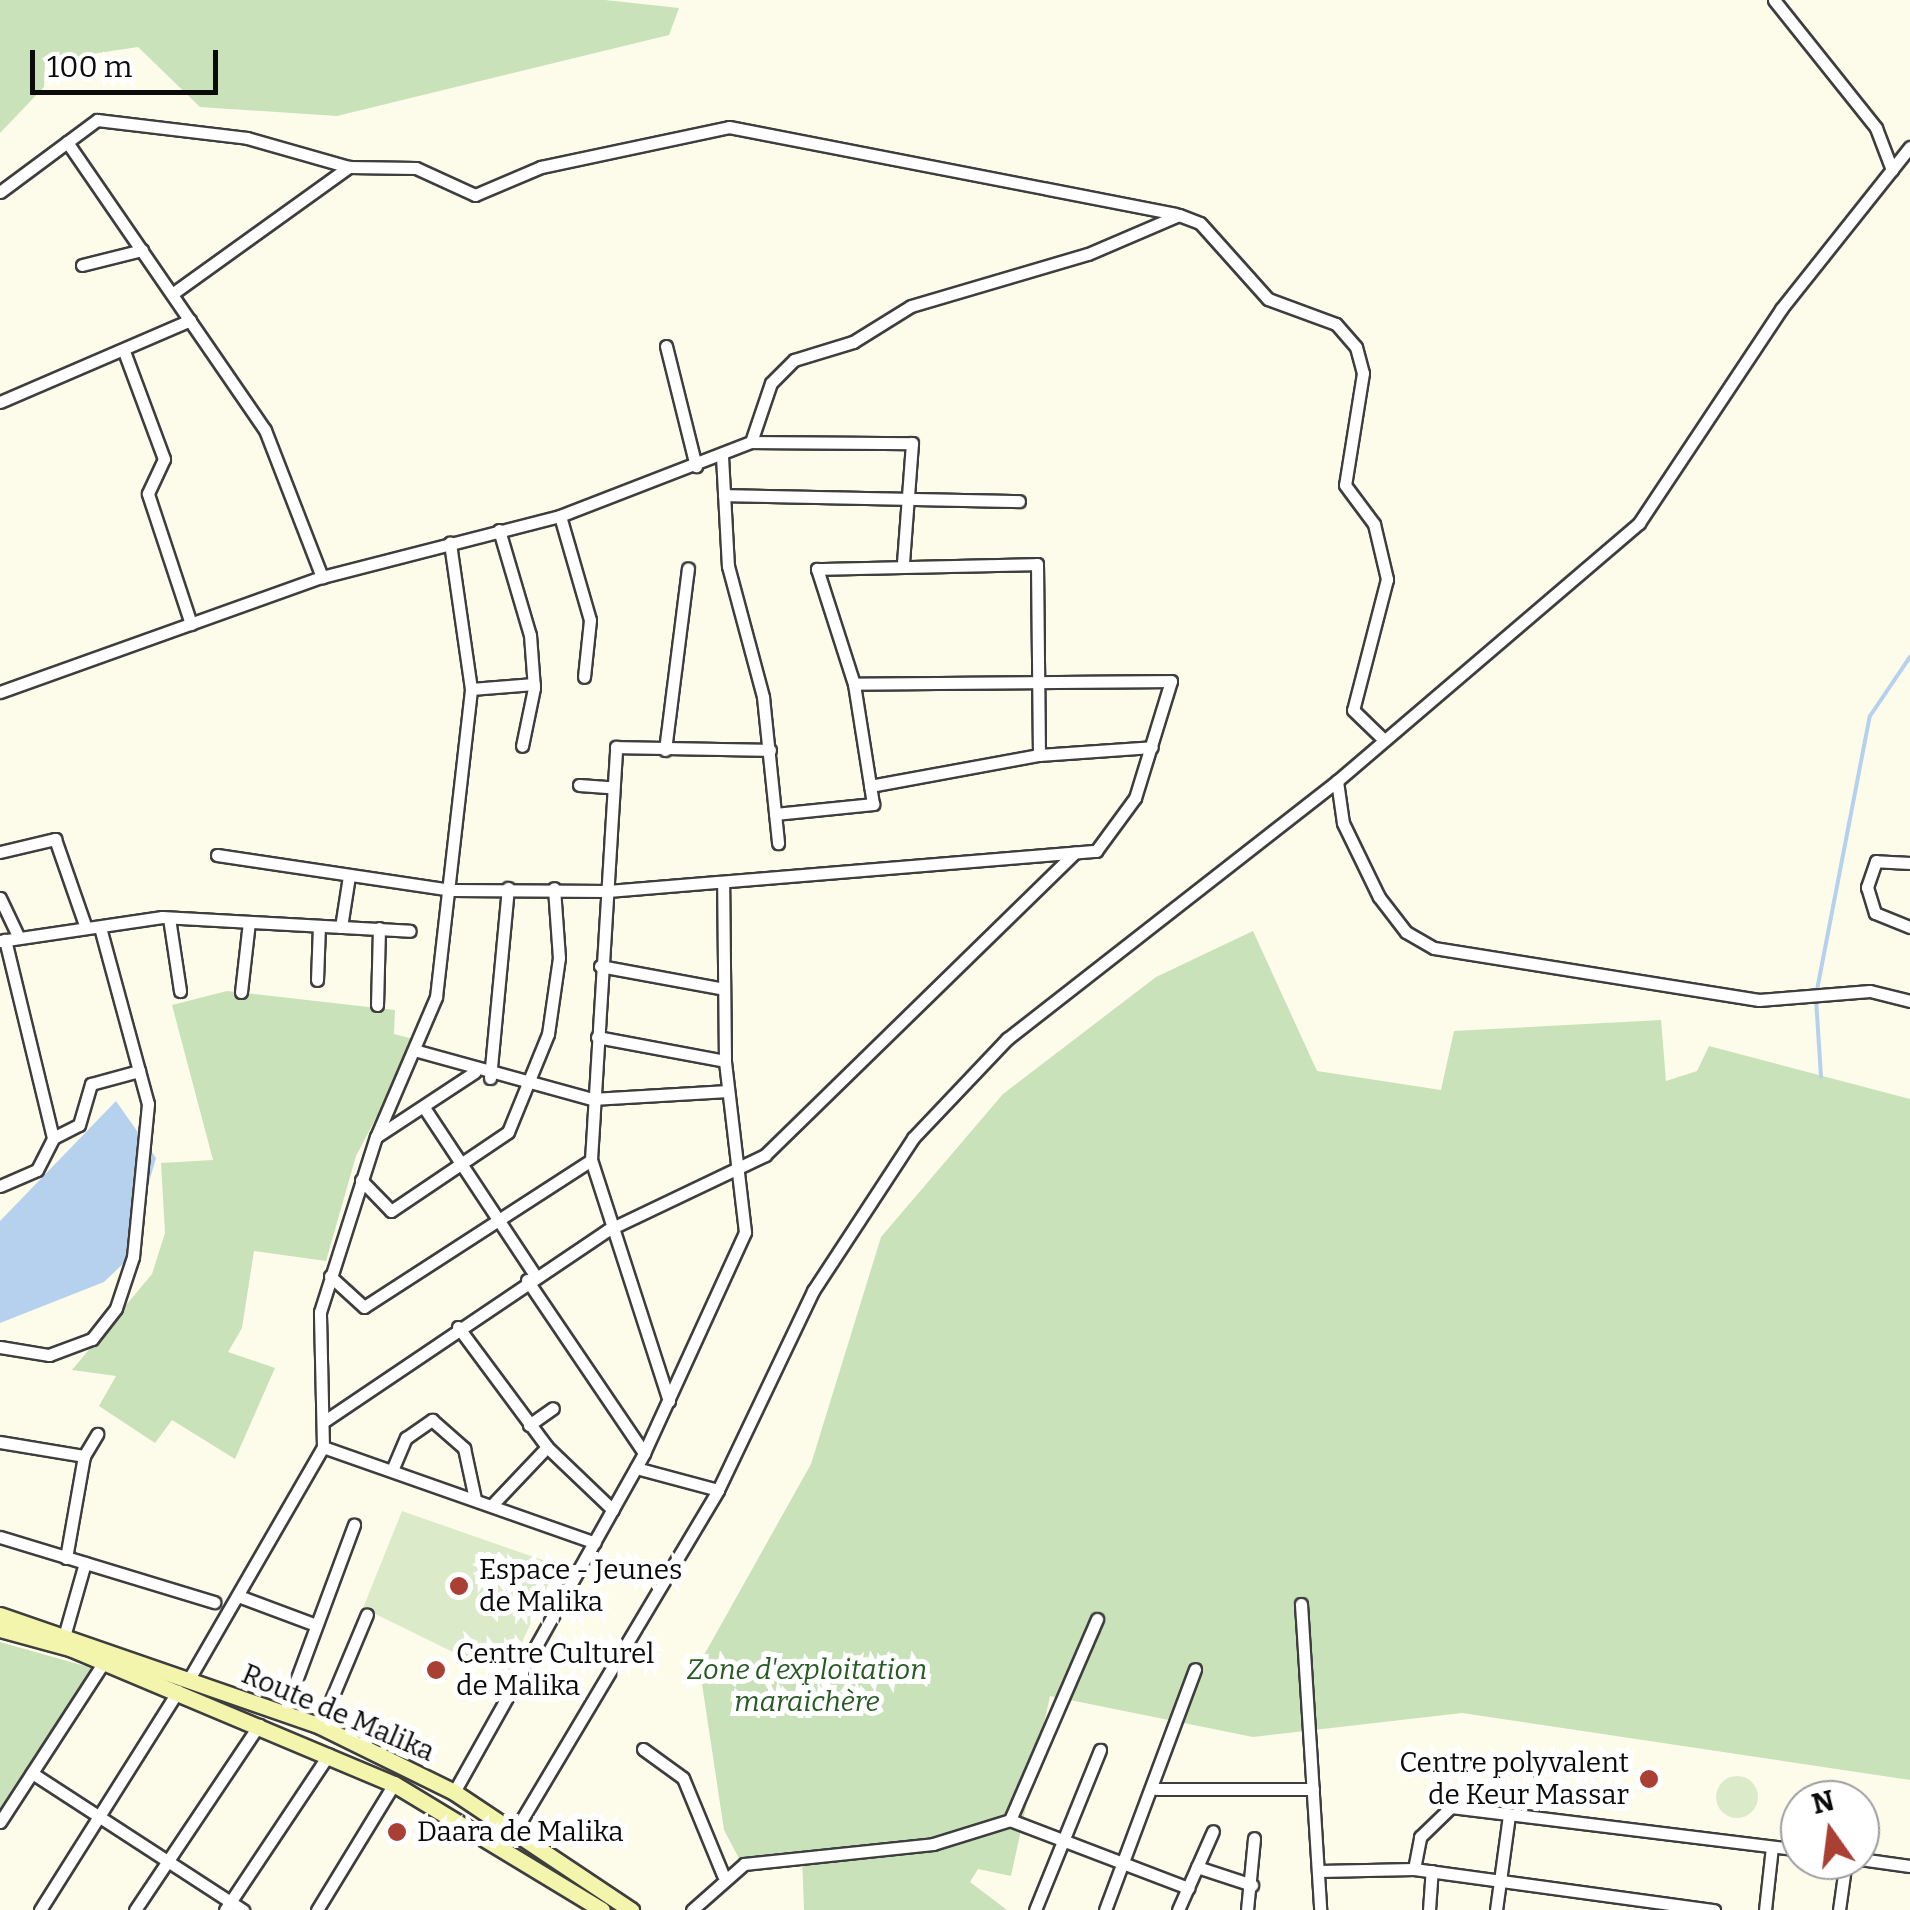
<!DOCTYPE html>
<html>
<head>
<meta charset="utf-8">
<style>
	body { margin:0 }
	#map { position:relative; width:1910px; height:1910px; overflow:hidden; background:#fdfceb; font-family:Bitter,serif }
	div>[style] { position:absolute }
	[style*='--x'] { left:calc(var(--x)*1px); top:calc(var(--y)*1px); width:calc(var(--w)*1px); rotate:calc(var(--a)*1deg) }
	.green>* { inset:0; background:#c9e2b9 }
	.pitch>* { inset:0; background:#dbebca }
	.round { border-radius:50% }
	.water>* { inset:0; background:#b6d1ee }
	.stream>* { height:4px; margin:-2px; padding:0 2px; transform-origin:2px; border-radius:2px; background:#b6d1ee }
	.roads { filter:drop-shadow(2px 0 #3e3e3e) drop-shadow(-2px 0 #3e3e3e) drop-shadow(0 2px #3e3e3e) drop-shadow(0 -2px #3e3e3e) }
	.street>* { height:11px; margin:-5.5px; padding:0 5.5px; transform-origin:5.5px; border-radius:5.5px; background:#fff }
	.secondary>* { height:15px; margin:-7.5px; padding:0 7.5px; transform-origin:7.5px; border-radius:7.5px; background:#f3f5ad }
	.dots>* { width:28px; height:28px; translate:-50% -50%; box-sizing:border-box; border:5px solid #fff; border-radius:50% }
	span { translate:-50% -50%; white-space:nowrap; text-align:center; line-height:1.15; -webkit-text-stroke:10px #fff; paint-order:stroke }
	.poi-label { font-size:28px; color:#0b0b0b }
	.left { translate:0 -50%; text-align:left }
	.right { translate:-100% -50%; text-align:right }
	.park-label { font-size:28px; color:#275a24; font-style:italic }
	.street-label { font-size:28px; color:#0b0b0b }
	.north { position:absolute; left:1780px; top:1780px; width:100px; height:100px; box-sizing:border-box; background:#fff; border:2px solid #9d9d9d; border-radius:50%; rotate:346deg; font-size:28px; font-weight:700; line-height:40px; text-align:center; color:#0b0b0b }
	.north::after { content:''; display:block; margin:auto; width:35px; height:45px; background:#aa3f34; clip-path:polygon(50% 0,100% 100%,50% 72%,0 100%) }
	.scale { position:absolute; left:30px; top:50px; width:188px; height:45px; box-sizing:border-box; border:5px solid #0b0b0b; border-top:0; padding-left:12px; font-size:30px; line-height:35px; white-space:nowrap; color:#0b0b0b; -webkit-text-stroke:8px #fff; paint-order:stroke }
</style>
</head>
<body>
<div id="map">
	<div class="green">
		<i style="clip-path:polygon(0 0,605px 0,679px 8px,669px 35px,337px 116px,200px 107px,138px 47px,45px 61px,44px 87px,0 133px)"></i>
		<i style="clip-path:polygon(1253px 931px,1317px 1071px,1441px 1090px,1454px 1031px,1661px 1020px,1666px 1081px,1697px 1071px,1709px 1046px,1910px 1099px,1910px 1780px,1462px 1713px,1253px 1737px,1050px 1696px,1011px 1876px,978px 1869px,970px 1882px,1007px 1910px,804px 1910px,802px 1857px,745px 1870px,724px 1830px,699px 1664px,811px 1464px,881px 1237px,1003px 1094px,1156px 977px)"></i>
		<i style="clip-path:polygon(227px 991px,395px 1010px,394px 1034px,417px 1040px,356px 1156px,326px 1261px,254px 1251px,242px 1328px,228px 1352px,275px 1368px,235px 1459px,172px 1420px,155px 1443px,99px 1406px,116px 1376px,72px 1370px,152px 1274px,165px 1233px,161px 1163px,213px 1160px,172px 1005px)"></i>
		<i style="clip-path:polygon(0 1642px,92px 1668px,0 1808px)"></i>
	</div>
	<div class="pitch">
		<i style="clip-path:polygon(402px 1511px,557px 1565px,506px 1678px,363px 1608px)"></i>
		<i class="round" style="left:1716px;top:1776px;width:42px;height:42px"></i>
	</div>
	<div class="water">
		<i style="clip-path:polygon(116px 1101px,156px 1158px,126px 1261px,104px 1282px,0 1323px,0 1221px)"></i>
	</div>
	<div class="stream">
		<i style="--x:1817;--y:990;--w:279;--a:-79.1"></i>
		<i style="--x:1870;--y:716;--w:71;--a:-55.9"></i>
		<i style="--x:1816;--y:999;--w:78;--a:86.3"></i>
	</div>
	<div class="roads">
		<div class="street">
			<i style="--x:1774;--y:0;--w:164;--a:51.4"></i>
			<i style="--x:1876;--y:128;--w:45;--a:69.1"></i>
			<i style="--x:67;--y:142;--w:349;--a:55.5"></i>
			<i style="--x:265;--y:430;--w:158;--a:68.8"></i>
			<i style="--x:0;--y:192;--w:121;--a:-36.6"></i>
			<i style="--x:97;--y:120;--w:151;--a:6.8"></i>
			<i style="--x:247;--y:138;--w:106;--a:15.9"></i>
			<i style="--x:82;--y:265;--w:62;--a:-14"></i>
			<i style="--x:172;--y:294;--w:218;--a:-35.7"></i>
			<i style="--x:349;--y:167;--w:67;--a:0.9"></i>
			<i style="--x:416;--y:168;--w:65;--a:24.6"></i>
			<i style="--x:475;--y:195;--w:72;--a:-23"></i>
			<i style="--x:541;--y:167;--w:192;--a:-12"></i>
			<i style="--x:729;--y:127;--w:455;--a:11"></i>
			<i style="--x:666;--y:346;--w:124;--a:76"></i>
			<i style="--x:125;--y:354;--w:112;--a:69.6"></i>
			<i style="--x:164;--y:459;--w:38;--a:115"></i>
			<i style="--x:148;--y:494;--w:137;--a:71.7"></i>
			<i style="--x:0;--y:402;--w:207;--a:-23.3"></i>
			<i style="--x:751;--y:442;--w:62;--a:-71.3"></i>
			<i style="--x:771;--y:383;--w:33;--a:-45"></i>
			<i style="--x:794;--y:360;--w:62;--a:-17"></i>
			<i style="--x:853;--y:342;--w:68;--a:-31.8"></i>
			<i style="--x:911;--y:306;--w:184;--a:-16.4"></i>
			<i style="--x:1088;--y:254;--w:99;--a:-23.2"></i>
			<i style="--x:1179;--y:215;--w:22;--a:21"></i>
			<i style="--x:1200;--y:223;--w:102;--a:48.2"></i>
			<i style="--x:1268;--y:299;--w:72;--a:20.2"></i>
			<i style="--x:1336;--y:324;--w:30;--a:49"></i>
			<i style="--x:1356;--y:347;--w:27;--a:75"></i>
			<i style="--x:1363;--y:373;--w:113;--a:99.1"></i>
			<i style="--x:1345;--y:485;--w:49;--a:53.4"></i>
			<i style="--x:1374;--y:524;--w:57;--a:76.7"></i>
			<i style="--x:1387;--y:579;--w:135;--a:104.5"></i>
			<i style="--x:1353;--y:710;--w:43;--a:44.1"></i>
			<i style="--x:722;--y:456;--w:110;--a:86.9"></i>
			<i style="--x:728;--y:566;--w:136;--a:75"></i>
			<i style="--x:763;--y:697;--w:147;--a:84.1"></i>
			<i style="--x:724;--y:495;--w:295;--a:1.2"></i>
			<i style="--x:560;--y:516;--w:108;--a:73.9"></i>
			<i style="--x:590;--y:620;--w:57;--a:96"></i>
			<i style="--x:499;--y:530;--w:109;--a:73.6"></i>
			<i style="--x:530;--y:635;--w:53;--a:85.7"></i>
			<i style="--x:534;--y:688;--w:59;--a:101.7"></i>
			<i style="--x:471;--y:689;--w:63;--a:-4.5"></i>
			<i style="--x:0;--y:692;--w:342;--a:-19.7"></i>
			<i style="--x:322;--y:577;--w:246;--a:-14.4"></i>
			<i style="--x:560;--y:516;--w:205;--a:-21.2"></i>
			<i style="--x:751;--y:442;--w:161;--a:0.4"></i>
			<i style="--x:912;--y:443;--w:121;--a:94.3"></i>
			<i style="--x:665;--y:750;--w:183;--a:-82.8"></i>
			<i style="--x:1337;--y:781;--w:42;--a:81.9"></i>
			<i style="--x:1343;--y:823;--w:82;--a:64.1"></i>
			<i style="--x:1379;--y:897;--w:44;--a:52.4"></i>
			<i style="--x:1406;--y:932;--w:32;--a:30"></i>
			<i style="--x:1434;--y:948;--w:329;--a:9.1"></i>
			<i style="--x:1759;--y:1000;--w:111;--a:-4.6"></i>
			<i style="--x:1870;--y:991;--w:41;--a:14"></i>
			<i style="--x:579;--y:785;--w:31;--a:4"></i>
			<i style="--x:870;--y:786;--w:172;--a:-10.4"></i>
			<i style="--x:1039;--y:755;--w:113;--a:-4"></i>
			<i style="--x:775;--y:814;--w:99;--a:-5.8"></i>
			<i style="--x:873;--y:804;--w:121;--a:-99"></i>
			<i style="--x:854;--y:684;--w:121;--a:-107.8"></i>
			<i style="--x:817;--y:569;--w:220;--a:-1.3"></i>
			<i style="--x:1037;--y:564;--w:191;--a:89.4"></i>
			<i style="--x:0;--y:852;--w:57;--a:-13.3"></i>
			<i style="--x:55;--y:839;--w:94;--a:70.8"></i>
			<i style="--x:217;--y:855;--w:238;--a:8.5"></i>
			<i style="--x:452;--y:890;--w:156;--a:0.4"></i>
			<i style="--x:608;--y:891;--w:490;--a:-4.7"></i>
			<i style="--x:1096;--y:851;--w:66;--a:-53.7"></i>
			<i style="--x:1135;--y:798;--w:122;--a:-72.9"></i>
			<i style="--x:1171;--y:681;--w:317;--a:179.5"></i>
			<i style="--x:1910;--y:863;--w:34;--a:-177"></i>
			<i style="--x:1876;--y:861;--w:28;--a:109"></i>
			<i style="--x:1867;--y:887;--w:27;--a:73"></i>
			<i style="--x:1875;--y:913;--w:38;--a:22"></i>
			<i style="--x:0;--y:898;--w:44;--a:64.6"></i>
			<i style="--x:169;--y:918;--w:74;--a:81.4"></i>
			<i style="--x:341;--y:927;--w:52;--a:-81.1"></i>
			<i style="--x:0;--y:941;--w:164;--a:-8.4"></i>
			<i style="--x:162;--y:917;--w:248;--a:3.2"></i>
			<i style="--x:600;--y:966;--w:126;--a:10.5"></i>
			<i style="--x:317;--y:980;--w:54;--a:-87.9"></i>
			<i style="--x:241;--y:992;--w:70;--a:-83.5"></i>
			<i style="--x:377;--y:1005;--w:77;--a:-88.5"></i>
			<i style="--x:597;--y:1037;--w:130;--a:10.6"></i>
			<i style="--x:414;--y:1050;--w:185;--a:15.4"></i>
			<i style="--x:592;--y:1099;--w:136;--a:-3.4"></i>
			<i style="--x:490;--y:1078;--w:191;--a:-84.6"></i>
			<i style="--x:425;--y:1109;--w:199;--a:56.5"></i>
			<i style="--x:376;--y:1137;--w:118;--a:-33.3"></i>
			<i style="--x:53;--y:1138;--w:29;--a:-27"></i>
			<i style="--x:79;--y:1125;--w:43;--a:-73.7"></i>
			<i style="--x:91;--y:1084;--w:50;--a:-15.2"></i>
			<i style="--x:361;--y:1180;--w:43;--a:45.9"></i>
			<i style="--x:391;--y:1211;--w:141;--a:-34"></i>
			<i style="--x:508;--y:1132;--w:106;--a:-67.8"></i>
			<i style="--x:548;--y:1034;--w:77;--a:-81.8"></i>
			<i style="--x:559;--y:958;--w:70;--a:-94.1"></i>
			<i style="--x:0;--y:1186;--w:40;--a:-23.4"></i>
			<i style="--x:37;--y:1170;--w:36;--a:-63"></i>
			<i style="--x:53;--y:1138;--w:204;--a:-103.6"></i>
			<i style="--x:330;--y:1276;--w:46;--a:42.4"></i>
			<i style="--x:364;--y:1307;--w:270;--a:-32.9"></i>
			<i style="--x:527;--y:1280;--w:209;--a:55.9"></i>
			<i style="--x:458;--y:1327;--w:149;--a:53.4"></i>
			<i style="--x:547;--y:1447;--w:91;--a:43.7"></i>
			<i style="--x:0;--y:1347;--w:50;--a:9.3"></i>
			<i style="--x:49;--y:1355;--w:46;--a:-20.4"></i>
			<i style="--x:92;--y:1339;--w:39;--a:-52"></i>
			<i style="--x:116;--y:1308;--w:54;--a:-71.6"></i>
			<i style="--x:133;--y:1257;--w:154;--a:-84.4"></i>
			<i style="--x:148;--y:1104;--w:183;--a:-105.2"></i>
			<i style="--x:669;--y:1401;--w:253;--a:-107.9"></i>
			<i style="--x:591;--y:1160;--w:414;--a:-86.5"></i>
			<i style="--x:616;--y:747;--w:154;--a:1.1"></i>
			<i style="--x:326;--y:1420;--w:340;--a:-34"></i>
			<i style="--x:608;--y:1230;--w:174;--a:-25.5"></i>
			<i style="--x:765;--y:1155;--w:433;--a:-44.3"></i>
			<i style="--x:529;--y:1425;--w:29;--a:-35"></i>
			<i style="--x:0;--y:1442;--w:85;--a:9.5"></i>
			<i style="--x:323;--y:1447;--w:288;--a:19.4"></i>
			<i style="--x:393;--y:1468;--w:33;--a:-67"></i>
			<i style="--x:406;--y:1438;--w:32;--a:-35"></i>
			<i style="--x:432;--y:1420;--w:43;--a:41.2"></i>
			<i style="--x:464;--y:1448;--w:52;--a:77.8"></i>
			<i style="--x:636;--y:1468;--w:85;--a:15"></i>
			<i style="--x:492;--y:1505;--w:80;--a:-46.5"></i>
			<i style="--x:0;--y:1537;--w:224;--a:16.9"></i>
			<i style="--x:66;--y:1558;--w:104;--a:-80"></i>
			<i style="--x:84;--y:1456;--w:26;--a:-59"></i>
			<i style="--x:241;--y:1597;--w:80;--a:20.5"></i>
			<i style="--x:1301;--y:1604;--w:307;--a:86.4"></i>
			<i style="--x:65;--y:1633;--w:73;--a:-74.1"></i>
			<i style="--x:189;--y:1679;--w:268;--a:-60"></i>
			<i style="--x:323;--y:1447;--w:135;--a:-91.3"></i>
			<i style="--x:320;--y:1312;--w:184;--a:-72.3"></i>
			<i style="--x:376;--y:1137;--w:152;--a:-66.8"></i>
			<i style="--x:436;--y:997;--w:310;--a:-83.5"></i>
			<i style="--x:471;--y:689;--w:148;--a:-98.2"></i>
			<i style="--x:284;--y:1713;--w:201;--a:-69.6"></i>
			<i style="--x:320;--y:1726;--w:121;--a:-67.2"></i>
			<i style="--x:643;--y:1749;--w:49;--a:35.9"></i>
			<i style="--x:683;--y:1778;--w:105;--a:67.6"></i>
			<i style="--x:32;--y:1773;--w:252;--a:33"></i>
			<i style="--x:1157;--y:1789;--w:156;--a:0"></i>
			<i style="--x:454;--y:1792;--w:389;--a:-60.7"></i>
			<i style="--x:644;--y:1453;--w:243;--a:-65.4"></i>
			<i style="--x:745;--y:1232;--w:172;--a:-96.7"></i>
			<i style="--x:725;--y:1061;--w:178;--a:-90.6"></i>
			<i style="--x:1010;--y:1820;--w:219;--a:-66.6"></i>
			<i style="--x:0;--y:1822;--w:191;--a:-57"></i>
			<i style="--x:506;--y:1846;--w:414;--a:-59.2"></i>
			<i style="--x:718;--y:1490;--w:221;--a:-64.5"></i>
			<i style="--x:813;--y:1291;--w:183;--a:-56.8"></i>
			<i style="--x:913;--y:1138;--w:137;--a:-46.5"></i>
			<i style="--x:1007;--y:1039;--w:419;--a:-38"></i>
			<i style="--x:1337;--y:781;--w:397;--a:-40.5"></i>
			<i style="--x:1639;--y:523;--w:257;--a:-56.4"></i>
			<i style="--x:1781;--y:309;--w:207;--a:-51.5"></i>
			<i style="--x:1860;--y:1859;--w:50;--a:8"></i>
			<i style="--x:1197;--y:1867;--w:58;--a:18.1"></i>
			<i style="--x:1414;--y:1869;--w:33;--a:-79"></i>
			<i style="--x:1420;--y:1837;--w:43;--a:-44.1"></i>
			<i style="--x:1451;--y:1807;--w:352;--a:7"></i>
			<i style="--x:1319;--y:1871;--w:95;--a:-1.2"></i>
			<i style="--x:1414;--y:1869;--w:303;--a:7.8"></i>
			<i style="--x:40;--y:1910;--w:259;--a:-57.8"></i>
			<i style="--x:135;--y:1910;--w:223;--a:-56.2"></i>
			<i style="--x:225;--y:1910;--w:187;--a:-56.3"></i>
			<i style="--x:317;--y:1910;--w:148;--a:-58.6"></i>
			<i style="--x:692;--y:1910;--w:69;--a:-41.5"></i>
			<i style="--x:744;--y:1864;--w:190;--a:-6"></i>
			<i style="--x:933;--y:1844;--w:81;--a:-17.3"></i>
			<i style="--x:1010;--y:1820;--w:191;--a:20.9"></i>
			<i style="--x:1035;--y:1910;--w:173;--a:-67.9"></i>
			<i style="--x:1105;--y:1910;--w:257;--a:-69.5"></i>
			<i style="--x:1178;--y:1910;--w:86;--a:-66.1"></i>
			<i style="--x:1247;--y:1910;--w:72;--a:-84.4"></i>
			<i style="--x:1429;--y:1910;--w:39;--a:-86"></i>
			<i style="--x:1496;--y:1910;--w:96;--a:-82.2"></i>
			<i style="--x:1765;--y:1910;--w:63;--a:-83.7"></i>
			<i style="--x:1839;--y:1910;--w:50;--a:-82"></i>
		</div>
		<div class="secondary">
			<i style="--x:0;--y:1615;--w:339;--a:19.1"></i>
			<i style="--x:320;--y:1726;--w:149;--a:26.2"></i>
			<i style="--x:454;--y:1792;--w:213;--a:33.7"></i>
			<i style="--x:0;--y:1629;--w:73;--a:15.2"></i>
			<i style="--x:70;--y:1648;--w:351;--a:22.8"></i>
			<i style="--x:394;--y:1784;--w:243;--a:31.2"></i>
		</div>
	</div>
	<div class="dots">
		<i style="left:459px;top:1586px;background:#aa3f34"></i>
		<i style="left:436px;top:1670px;background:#aa3f34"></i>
		<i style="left:1649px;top:1779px;background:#aa3f34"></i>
		<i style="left:397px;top:1832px;background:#aa3f34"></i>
	</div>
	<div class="poi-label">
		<span class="left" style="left:479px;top:1586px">Espace - Jeunes<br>de Malika</span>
		<span class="left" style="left:456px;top:1670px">Centre Culturel<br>de Malika</span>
		<span class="right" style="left:1629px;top:1779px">Centre polyvalent<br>de Keur Massar</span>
		<span class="left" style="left:417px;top:1832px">Daara de Malika</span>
	</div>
	<div class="park-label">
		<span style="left:807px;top:1686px">Zone d'exploitation<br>maraichère</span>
	</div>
	<div class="street-label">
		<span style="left:338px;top:1713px;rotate:23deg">Route de Malika</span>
	</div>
	<div class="north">N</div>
	<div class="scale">100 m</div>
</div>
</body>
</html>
